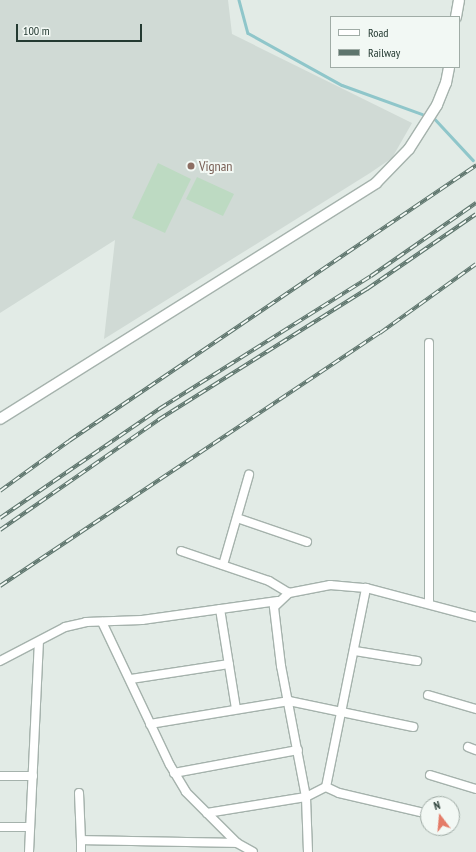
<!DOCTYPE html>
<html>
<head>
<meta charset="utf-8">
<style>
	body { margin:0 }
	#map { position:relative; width:476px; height:852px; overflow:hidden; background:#e2ebe6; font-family:"PT Sans Narrow",sans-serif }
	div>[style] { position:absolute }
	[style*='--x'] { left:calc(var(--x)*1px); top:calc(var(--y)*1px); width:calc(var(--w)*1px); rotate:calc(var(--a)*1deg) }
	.built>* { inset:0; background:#d0dad5 }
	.green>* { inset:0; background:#bddac2 }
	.stream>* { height:2.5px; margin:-1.25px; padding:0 1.25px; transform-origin:1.25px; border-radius:1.25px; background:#8fc6ca }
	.roads { filter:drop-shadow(1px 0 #a5b2ac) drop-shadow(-1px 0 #a5b2ac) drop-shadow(0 1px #a5b2ac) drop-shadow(0 -1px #a5b2ac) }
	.minor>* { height:8px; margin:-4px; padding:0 4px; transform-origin:4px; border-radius:4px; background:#fff }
	.tertiary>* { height:10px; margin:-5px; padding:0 5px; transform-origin:5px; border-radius:5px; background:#fff }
	.rail>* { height:4px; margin-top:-2px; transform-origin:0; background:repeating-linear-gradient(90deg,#f2f8f4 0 8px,#5e756d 0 16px); box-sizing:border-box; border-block:1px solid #5e756d }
	.dots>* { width:11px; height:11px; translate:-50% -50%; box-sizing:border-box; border:2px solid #f2f8f4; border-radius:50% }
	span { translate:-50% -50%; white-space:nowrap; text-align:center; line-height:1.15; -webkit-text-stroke:4px #f2f8f4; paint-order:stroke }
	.education-label { font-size:14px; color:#785e54 }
	.left { translate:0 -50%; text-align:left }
	.legend { position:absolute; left:330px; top:16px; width:130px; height:52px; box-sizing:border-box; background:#f2f8f4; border:1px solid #a0aca6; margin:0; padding:5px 7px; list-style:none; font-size:12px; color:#243a32 }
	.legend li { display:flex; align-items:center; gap:8px; height:20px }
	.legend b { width:20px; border:1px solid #a0aca6 }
	.north { position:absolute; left:420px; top:796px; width:40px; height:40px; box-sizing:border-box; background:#f2f8f4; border:1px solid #a0aca6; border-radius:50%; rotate:344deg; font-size:11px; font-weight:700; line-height:16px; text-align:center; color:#243a32 }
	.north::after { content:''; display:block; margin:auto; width:14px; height:18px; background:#e47b67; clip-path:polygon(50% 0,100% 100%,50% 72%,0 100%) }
	.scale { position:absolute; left:16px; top:24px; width:126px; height:18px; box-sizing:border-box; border:2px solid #243a32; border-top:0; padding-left:5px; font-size:12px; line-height:14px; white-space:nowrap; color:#243a32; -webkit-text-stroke:3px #f2f8f4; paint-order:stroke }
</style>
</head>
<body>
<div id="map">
	<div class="built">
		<i style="clip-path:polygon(0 0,228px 0,232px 34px,412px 123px,392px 158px,370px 173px,104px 339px,115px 240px,0 313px)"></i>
	</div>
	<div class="green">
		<i style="clip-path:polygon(158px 163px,191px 179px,165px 233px,132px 218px)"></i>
		<i style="clip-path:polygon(197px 177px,234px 194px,223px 216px,186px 199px)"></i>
	</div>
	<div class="stream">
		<i style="--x:239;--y:0;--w:34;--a:75"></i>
		<i style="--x:248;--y:33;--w:107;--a:29"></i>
		<i style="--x:342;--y:85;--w:85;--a:19.9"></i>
		<i style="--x:435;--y:119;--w:56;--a:47.2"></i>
	</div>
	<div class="roads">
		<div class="minor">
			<i style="--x:429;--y:343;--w:260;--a:90"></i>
			<i style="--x:237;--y:518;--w:74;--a:18.9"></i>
			<i style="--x:181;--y:551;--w:93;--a:18.8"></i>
			<i style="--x:269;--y:581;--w:23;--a:31"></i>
			<i style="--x:223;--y:565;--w:94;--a:-73.9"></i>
			<i style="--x:220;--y:609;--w:101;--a:80.9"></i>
			<i style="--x:102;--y:622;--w:158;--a:64.6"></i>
			<i style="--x:170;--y:765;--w:31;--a:59"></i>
			<i style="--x:186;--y:792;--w:72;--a:45"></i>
			<i style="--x:237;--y:843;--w:18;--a:29"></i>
			<i style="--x:355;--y:651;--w:63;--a:9.2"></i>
			<i style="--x:0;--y:661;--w:73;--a:-27.6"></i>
			<i style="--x:65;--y:627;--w:22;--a:-13"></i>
			<i style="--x:86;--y:622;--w:56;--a:-2"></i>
			<i style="--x:142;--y:620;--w:137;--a:-8"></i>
			<i style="--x:131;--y:679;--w:99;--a:-8.7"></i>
			<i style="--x:428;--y:695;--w:50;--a:16.3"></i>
			<i style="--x:150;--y:724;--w:141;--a:-9.4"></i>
			<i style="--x:289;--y:701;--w:127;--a:11.8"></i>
			<i style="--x:468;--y:747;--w:9;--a:21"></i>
			<i style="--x:174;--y:773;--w:126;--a:-10.5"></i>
			<i style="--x:430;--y:775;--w:48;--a:16.9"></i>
			<i style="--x:0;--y:776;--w:33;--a:0"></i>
			<i style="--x:326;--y:787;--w:14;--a:25"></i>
			<i style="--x:339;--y:793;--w:87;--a:13.2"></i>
			<i style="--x:79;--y:793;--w:47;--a:87.6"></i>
			<i style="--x:207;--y:813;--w:100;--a:-9.2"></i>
			<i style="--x:306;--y:797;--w:22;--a:-27"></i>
			<i style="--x:326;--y:787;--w:203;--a:-78.6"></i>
			<i style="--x:0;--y:827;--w:30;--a:0"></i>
			<i style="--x:29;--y:852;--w:210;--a:-87.3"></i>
			<i style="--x:81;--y:852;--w:12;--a:-90"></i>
			<i style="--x:81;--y:840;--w:156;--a:1.1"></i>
			<i style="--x:308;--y:852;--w:55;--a:-92.1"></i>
			<i style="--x:306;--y:797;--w:133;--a:-100.8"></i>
			<i style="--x:281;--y:666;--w:59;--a:-96.8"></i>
			<i style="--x:274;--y:607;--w:21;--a:-43"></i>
			<i style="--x:289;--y:593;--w:42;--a:-11"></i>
			<i style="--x:330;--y:585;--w:36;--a:5"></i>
			<i style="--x:366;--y:588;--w:114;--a:14.8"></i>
		</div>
		<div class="tertiary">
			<i style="--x:456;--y:17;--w:17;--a:-80"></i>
			<i style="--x:0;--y:419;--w:444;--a:-32.1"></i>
			<i style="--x:376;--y:183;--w:47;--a:-45.9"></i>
			<i style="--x:409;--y:149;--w:52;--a:-57.5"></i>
			<i style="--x:437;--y:105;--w:24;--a:-68"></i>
			<i style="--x:446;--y:83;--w:16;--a:-79"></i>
		</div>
	</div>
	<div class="rail">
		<i style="--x:0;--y:491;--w:85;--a:-35.9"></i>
		<i style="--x:69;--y:441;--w:492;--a:-34.1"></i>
		<i style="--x:0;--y:518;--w:193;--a:-34.4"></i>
		<i style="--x:159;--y:409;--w:250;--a:-32.1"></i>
		<i style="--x:371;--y:276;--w:128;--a:-34.8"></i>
		<i style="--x:0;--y:530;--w:193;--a:-34.8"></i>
		<i style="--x:158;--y:420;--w:247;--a:-32.1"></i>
		<i style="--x:367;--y:289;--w:132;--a:-34.5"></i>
		<i style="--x:0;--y:586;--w:457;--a:-33.7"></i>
		<i style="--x:380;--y:333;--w:118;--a:-35.7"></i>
	</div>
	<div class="dots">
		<i style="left:191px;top:166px;background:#8d6e63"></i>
	</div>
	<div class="education-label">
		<span class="left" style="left:199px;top:166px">Vignan</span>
	</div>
	<ul class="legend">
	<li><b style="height:5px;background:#fff"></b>Road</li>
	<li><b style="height:5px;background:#5e756d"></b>Railway</li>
	</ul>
	<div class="north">N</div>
	<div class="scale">100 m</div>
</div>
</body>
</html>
